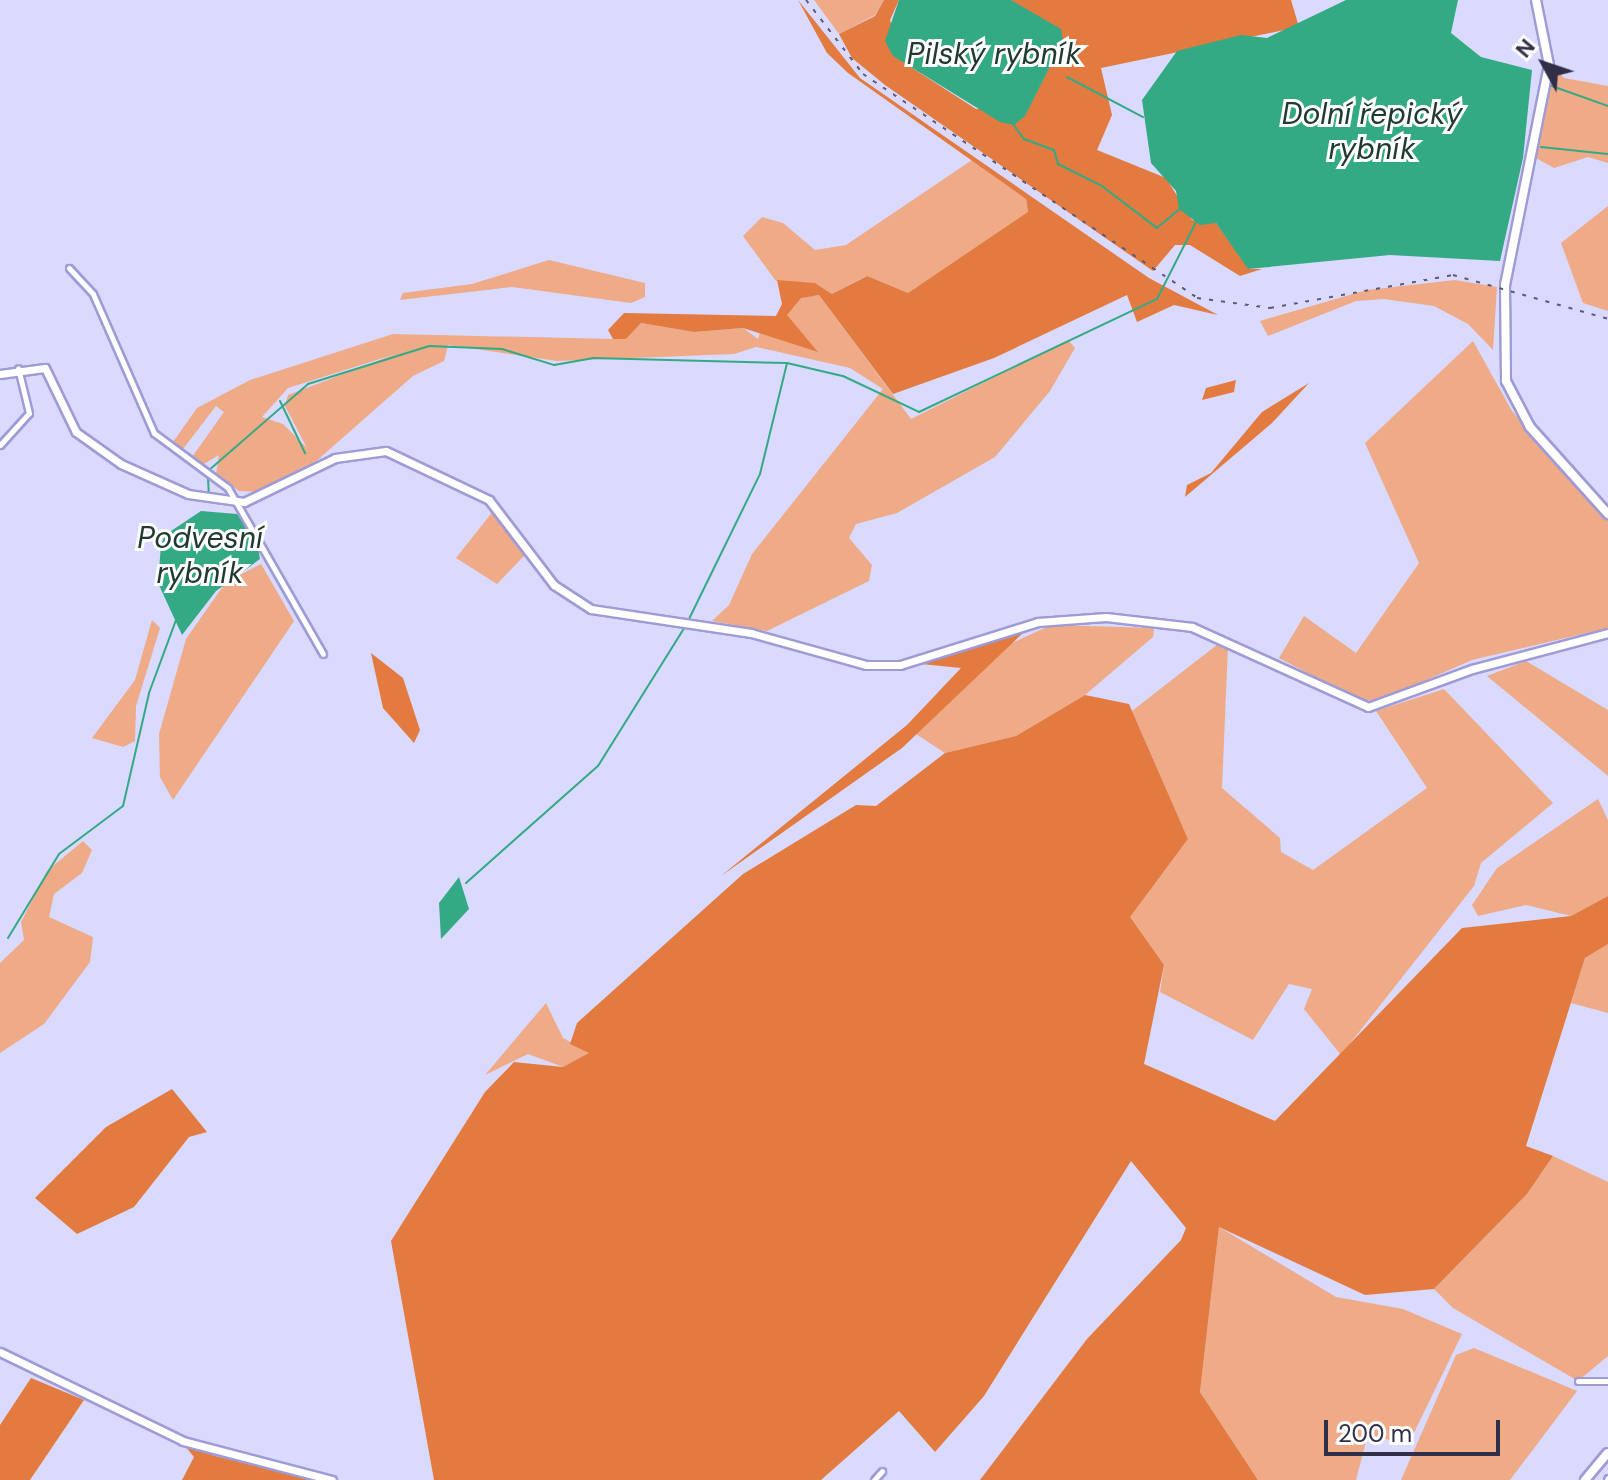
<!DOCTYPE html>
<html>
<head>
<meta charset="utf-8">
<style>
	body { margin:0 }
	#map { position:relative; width:1608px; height:1480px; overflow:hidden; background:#dad9fe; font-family:"DM Sans",sans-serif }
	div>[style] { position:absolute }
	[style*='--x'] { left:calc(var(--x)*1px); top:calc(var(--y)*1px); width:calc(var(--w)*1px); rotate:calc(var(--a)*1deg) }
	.green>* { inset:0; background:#efaa88 }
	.forest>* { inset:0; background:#e37a40 }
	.water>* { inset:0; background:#33aa84 }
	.stream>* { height:2px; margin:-1px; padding:0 1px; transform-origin:1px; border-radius:1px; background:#33aa84 }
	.roads { filter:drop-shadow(2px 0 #9f9bd5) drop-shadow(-2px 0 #9f9bd5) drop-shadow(0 2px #9f9bd5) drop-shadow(0 -2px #9f9bd5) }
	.minor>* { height:5px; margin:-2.5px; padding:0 2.5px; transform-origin:2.5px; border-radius:2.5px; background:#fff }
	.tertiary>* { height:7px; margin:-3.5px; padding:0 3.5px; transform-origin:3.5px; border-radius:3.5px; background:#fff }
	.secondary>* { height:8px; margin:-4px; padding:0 4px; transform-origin:4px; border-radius:4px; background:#fff }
	.primary>* { height:8px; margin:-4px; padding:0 4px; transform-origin:4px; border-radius:4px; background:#fff }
	.rail>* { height:2px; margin-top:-1px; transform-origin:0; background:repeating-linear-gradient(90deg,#5d5b76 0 4px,transparent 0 12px) }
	span { translate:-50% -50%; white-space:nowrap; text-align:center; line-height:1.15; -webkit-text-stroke:6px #fefefe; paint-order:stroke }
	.water-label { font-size:30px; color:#213a30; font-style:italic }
	.north { position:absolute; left:1504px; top:24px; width:80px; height:80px; -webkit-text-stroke:6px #fefefe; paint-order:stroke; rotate:310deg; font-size:22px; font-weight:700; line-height:32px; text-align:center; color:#312f47 }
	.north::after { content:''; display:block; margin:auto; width:28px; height:36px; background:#312f47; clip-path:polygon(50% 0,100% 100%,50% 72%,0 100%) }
	.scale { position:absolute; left:1324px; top:1420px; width:176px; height:36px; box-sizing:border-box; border:4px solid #312f47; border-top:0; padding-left:10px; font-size:24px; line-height:28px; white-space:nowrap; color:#312f47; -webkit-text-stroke:6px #fefefe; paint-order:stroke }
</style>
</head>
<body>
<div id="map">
	<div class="green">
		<i style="clip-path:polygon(814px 0,884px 0,875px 15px,839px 34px)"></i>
		<i style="clip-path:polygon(1554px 66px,1564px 78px,1608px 86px,1608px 163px,1588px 157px,1554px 168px,1536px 158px)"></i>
		<i style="clip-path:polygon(972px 160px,1026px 199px,1028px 213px,908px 293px,866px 276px,832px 294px,815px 283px,776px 281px,743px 236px,762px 217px,783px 223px,815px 250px,846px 245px)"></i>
		<i style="clip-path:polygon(1608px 206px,1608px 311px,1583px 303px,1561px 243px)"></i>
		<i style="clip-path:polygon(549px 260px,645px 283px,645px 297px,631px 303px,512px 287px,400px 300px,403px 293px,472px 284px)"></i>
		<i style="clip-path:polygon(1455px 280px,1497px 287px,1493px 350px,1468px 324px,1434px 306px,1384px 299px,1356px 301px,1268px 336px,1260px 321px,1367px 290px)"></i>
		<i style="clip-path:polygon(evenodd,819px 295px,911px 419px,1068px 340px,1075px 348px,1050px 391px,995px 457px,897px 513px,856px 524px,849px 538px,872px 565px,869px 581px,767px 631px,712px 621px,729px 605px,752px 554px,883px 389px,850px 368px,756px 347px,734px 354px,557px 361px,448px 345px,444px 361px,413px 376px,314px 463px,259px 492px,239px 491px,216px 474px,219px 455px,202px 465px,192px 457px,224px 412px,216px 406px,183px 449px,173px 442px,197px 408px,250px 380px,393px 334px,613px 339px,626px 339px,641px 323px,694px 332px,743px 328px,758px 339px,760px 333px,817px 351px,786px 315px,801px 297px,819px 295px,396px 354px,288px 395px,285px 406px,307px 448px,283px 424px,262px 417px,288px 388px,396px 354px)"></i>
		<i style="clip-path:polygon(1473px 341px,1512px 411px,1608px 520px,1608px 628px,1472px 660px,1376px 702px,1353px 697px,1279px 658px,1304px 616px,1356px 653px,1419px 563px,1365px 443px)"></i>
		<i style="clip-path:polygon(494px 510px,524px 556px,497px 584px,456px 558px)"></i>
		<i style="clip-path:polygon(261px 564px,294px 621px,173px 800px,160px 777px,159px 734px,186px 639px,226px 582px)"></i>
		<i style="clip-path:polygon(152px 620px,160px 628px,136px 706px,135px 741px,123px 747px,92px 738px,135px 680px)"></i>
		<i style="clip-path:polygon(1051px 625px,1154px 628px,1153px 637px,1085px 695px,1016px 736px,945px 753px,916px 734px,999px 649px)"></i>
		<i style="clip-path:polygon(1218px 644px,1228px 647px,1222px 788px,1280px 838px,1281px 852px,1313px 870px,1427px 788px,1376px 711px,1444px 689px,1553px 803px,1481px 863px,1474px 886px,1341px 1055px,1304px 1009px,1312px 989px,1289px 984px,1253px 1040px,1160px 992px,1164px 965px,1129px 918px,1188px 839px,1132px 711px)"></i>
		<i style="clip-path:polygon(1526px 661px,1608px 710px,1608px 776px,1487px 676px)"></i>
		<i style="clip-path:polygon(1598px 799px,1608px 820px,1608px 896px,1571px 916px,1526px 905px,1478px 916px,1472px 905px,1497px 868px)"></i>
		<i style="clip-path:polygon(83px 841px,92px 850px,82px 873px,54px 894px,49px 917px,93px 937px,90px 962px,44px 1024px,0 1053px,0 963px,24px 940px,21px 922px,47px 871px)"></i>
		<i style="clip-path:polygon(1608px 944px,1608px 1013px,1571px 1003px,1585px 958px)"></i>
		<i style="clip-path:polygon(546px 1003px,563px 1038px,590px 1053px,563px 1067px,528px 1054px,485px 1075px)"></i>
		<i style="clip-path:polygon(1553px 1156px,1608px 1182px,1608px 1356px,1578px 1381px,1453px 1308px,1434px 1289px,1527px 1194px)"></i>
		<i style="clip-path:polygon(1219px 1227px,1336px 1297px,1403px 1309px,1462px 1334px,1408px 1445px,1368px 1434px,1356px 1480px,1258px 1480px,1200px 1392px)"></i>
		<i style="clip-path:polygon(1474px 1348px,1577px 1391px,1510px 1480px,1401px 1480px,1456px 1355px)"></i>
	</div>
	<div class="forest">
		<i style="clip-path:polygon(798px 0,860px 78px,1149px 278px,1218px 315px,1174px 305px,1137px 322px,1127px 295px,994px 358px,893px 394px,819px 295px,801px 298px,787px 315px,818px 352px,743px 328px,694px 332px,641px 323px,626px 339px,613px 339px,608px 330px,624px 313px,776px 316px,782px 304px,777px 280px,815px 283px,832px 294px,867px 276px,908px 293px,1028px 212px,1026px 199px,848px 73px,827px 53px)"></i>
		<i style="clip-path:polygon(884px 0,899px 0,890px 20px,903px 62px,976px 109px,1029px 107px,1063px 41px,1011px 0,1291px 0,1299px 27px,1101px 68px,1112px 115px,1097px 150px,1166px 178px,1192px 220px,1216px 223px,1249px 269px,1262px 269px,1240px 276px,1190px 245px,1175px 245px,1153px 271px,885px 85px,852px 58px,839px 34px,875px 16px)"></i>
		<i style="clip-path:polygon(1236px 380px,1234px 392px,1202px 400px,1206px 388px)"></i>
		<i style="clip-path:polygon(1309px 383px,1272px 423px,1185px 497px,1187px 485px,1211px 473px,1262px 412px)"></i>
		<i style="clip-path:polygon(1024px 632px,902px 748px,721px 876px,907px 725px,961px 668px,921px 664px)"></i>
		<i style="clip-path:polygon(371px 653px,403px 678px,420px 730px,414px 743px,383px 708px)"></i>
		<i style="clip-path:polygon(1085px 695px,1129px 704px,1188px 839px,1130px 917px,1164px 965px,1144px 1064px,1275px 1121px,1462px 928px,1571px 916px,1608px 896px,1608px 944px,1585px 958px,1526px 1146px,1553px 1156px,1527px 1194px,1434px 1289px,1365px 1295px,1219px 1227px,1200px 1392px,1258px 1480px,980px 1480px,1087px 1339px,1181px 1240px,1186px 1228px,1131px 1161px,984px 1396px,935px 1452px,899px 1411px,821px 1480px,434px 1480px,391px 1241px,485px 1092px,514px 1062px,563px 1067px,589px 1053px,570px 1044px,577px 1023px,743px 874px,856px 805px,876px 806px,945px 753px,1016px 736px)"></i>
		<i style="clip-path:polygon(172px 1089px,207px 1132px,189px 1137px,134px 1207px,77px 1234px,35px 1198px,106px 1127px)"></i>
		<i style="clip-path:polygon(31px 1378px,84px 1400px,30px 1480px,0 1480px,0 1425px)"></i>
		<i style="clip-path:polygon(185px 1446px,215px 1456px,315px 1480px,182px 1480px,194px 1457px)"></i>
	</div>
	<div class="water">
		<i style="clip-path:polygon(899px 0,1011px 0,1061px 29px,1063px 41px,1025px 116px,1014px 125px,1000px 122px,893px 56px,885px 41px)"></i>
		<i style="clip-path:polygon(1346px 0,1458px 0,1451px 33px,1481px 57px,1532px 70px,1523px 158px,1500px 261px,1390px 255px,1248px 269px,1216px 223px,1200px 225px,1179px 209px,1176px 191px,1151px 163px,1142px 100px,1177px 51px,1241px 35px,1267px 38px)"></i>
		<i style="clip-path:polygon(201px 511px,237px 514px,256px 535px,260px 559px,216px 591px,182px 635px,158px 583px,161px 545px,165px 535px)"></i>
		<i style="clip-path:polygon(459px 877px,469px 909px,441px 939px,439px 903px)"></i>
	</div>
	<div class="stream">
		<i style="--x:1067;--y:77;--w:86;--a:27.8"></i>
		<i style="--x:1549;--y:85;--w:63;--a:19.6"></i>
		<i style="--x:1013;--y:124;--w:19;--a:54"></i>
		<i style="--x:1024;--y:139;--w:32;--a:20"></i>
		<i style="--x:1054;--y:150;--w:15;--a:74"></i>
		<i style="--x:1058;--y:164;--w:49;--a:26.6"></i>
		<i style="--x:1102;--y:186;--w:69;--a:37.4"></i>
		<i style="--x:1157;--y:228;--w:30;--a:-40"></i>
		<i style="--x:1541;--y:147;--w:67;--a:6"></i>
		<i style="--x:280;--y:401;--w:58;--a:64.3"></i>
		<i style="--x:208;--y:471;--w:133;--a:-41"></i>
		<i style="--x:308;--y:384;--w:127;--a:-17.4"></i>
		<i style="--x:429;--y:346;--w:73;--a:2.4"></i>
		<i style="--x:502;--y:349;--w:54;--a:17.1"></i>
		<i style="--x:554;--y:365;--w:39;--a:-10"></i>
		<i style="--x:592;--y:358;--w:195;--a:1.5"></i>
		<i style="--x:787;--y:363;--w:57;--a:13.1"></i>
		<i style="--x:843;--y:376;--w:84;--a:25.3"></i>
		<i style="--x:919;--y:412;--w:263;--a:-25.4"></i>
		<i style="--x:1157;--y:299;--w:86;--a:-63.1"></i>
		<i style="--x:208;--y:478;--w:17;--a:87"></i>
		<i style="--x:689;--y:619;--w:161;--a:-63.9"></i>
		<i style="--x:760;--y:474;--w:114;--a:-76.3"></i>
		<i style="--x:466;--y:883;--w:176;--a:-41.6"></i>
		<i style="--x:598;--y:766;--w:166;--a:-58"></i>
		<i style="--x:8;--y:938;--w:98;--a:-58.7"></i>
		<i style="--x:59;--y:854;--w:80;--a:-36.9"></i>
		<i style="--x:123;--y:806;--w:116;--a:-77"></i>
		<i style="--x:149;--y:693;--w:78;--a:-69.7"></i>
	</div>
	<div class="roads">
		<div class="minor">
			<i style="--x:69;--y:268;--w:35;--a:47"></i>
			<i style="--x:93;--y:294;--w:152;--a:66.3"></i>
			<i style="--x:154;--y:433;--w:92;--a:36.6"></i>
			<i style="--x:228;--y:488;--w:191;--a:60.2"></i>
			<i style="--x:0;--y:445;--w:43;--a:-47.8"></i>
			<i style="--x:29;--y:413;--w:46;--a:-103.7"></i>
			<i style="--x:1578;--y:1381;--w:30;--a:0"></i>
			<i style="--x:874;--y:1480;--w:12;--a:-48"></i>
			<i style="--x:1607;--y:1480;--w:2;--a:-63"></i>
		</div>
		<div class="tertiary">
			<i style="--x:0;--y:374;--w:45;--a:-7.6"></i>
			<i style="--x:45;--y:368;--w:71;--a:64.2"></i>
			<i style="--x:76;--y:432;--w:55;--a:35.4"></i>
			<i style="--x:121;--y:464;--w:73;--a:24.1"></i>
			<i style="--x:188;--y:494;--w:57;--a:8.1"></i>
			<i style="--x:244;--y:502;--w:101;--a:-25.8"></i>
			<i style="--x:335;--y:458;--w:51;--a:-7.8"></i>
			<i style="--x:386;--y:451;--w:114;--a:25.4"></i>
			<i style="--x:489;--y:500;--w:107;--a:52.6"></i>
			<i style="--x:554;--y:585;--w:44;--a:33"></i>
			<i style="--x:591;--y:609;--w:162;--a:8.5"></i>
			<i style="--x:751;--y:633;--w:119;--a:15.5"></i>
			<i style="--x:866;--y:665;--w:34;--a:0"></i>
			<i style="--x:900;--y:665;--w:145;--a:-17.3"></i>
			<i style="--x:1038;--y:622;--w:68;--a:-4.2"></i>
			<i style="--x:1106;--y:617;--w:87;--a:6.6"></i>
			<i style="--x:1192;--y:627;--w:193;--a:24.4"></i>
			<i style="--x:1368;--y:707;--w:111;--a:-20.1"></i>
			<i style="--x:1472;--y:669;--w:141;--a:-14.8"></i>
			<i style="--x:0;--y:1352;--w:203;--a:25.9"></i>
			<i style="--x:183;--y:1441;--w:154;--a:14.7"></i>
		</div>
		<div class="secondary">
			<i style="--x:1536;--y:0;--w:66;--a:78.7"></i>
			<i style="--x:1549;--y:65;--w:224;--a:101.3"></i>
			<i style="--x:1505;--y:285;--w:96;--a:89.4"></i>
			<i style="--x:1506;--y:381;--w:52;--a:62.4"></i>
			<i style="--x:1530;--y:427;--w:117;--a:48.1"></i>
		</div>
		<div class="primary">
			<i style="--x:1585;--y:1480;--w:35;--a:-50"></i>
		</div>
	</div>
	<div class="rail">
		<i style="--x:806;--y:0;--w:93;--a:52.4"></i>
		<i style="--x:863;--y:74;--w:402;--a:33.8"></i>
		<i style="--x:1197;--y:298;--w:74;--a:7.8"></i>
		<i style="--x:1270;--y:308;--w:186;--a:-10.2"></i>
		<i style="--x:1453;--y:275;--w:161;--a:15.8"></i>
	</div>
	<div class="water-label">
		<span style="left:994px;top:54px">Pilský rybník</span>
		<span style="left:1372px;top:131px">Dolní řepický<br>rybník</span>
		<span style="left:200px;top:555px">Podvesní<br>rybník</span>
	</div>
	<div class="north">N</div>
	<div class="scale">200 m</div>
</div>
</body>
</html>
